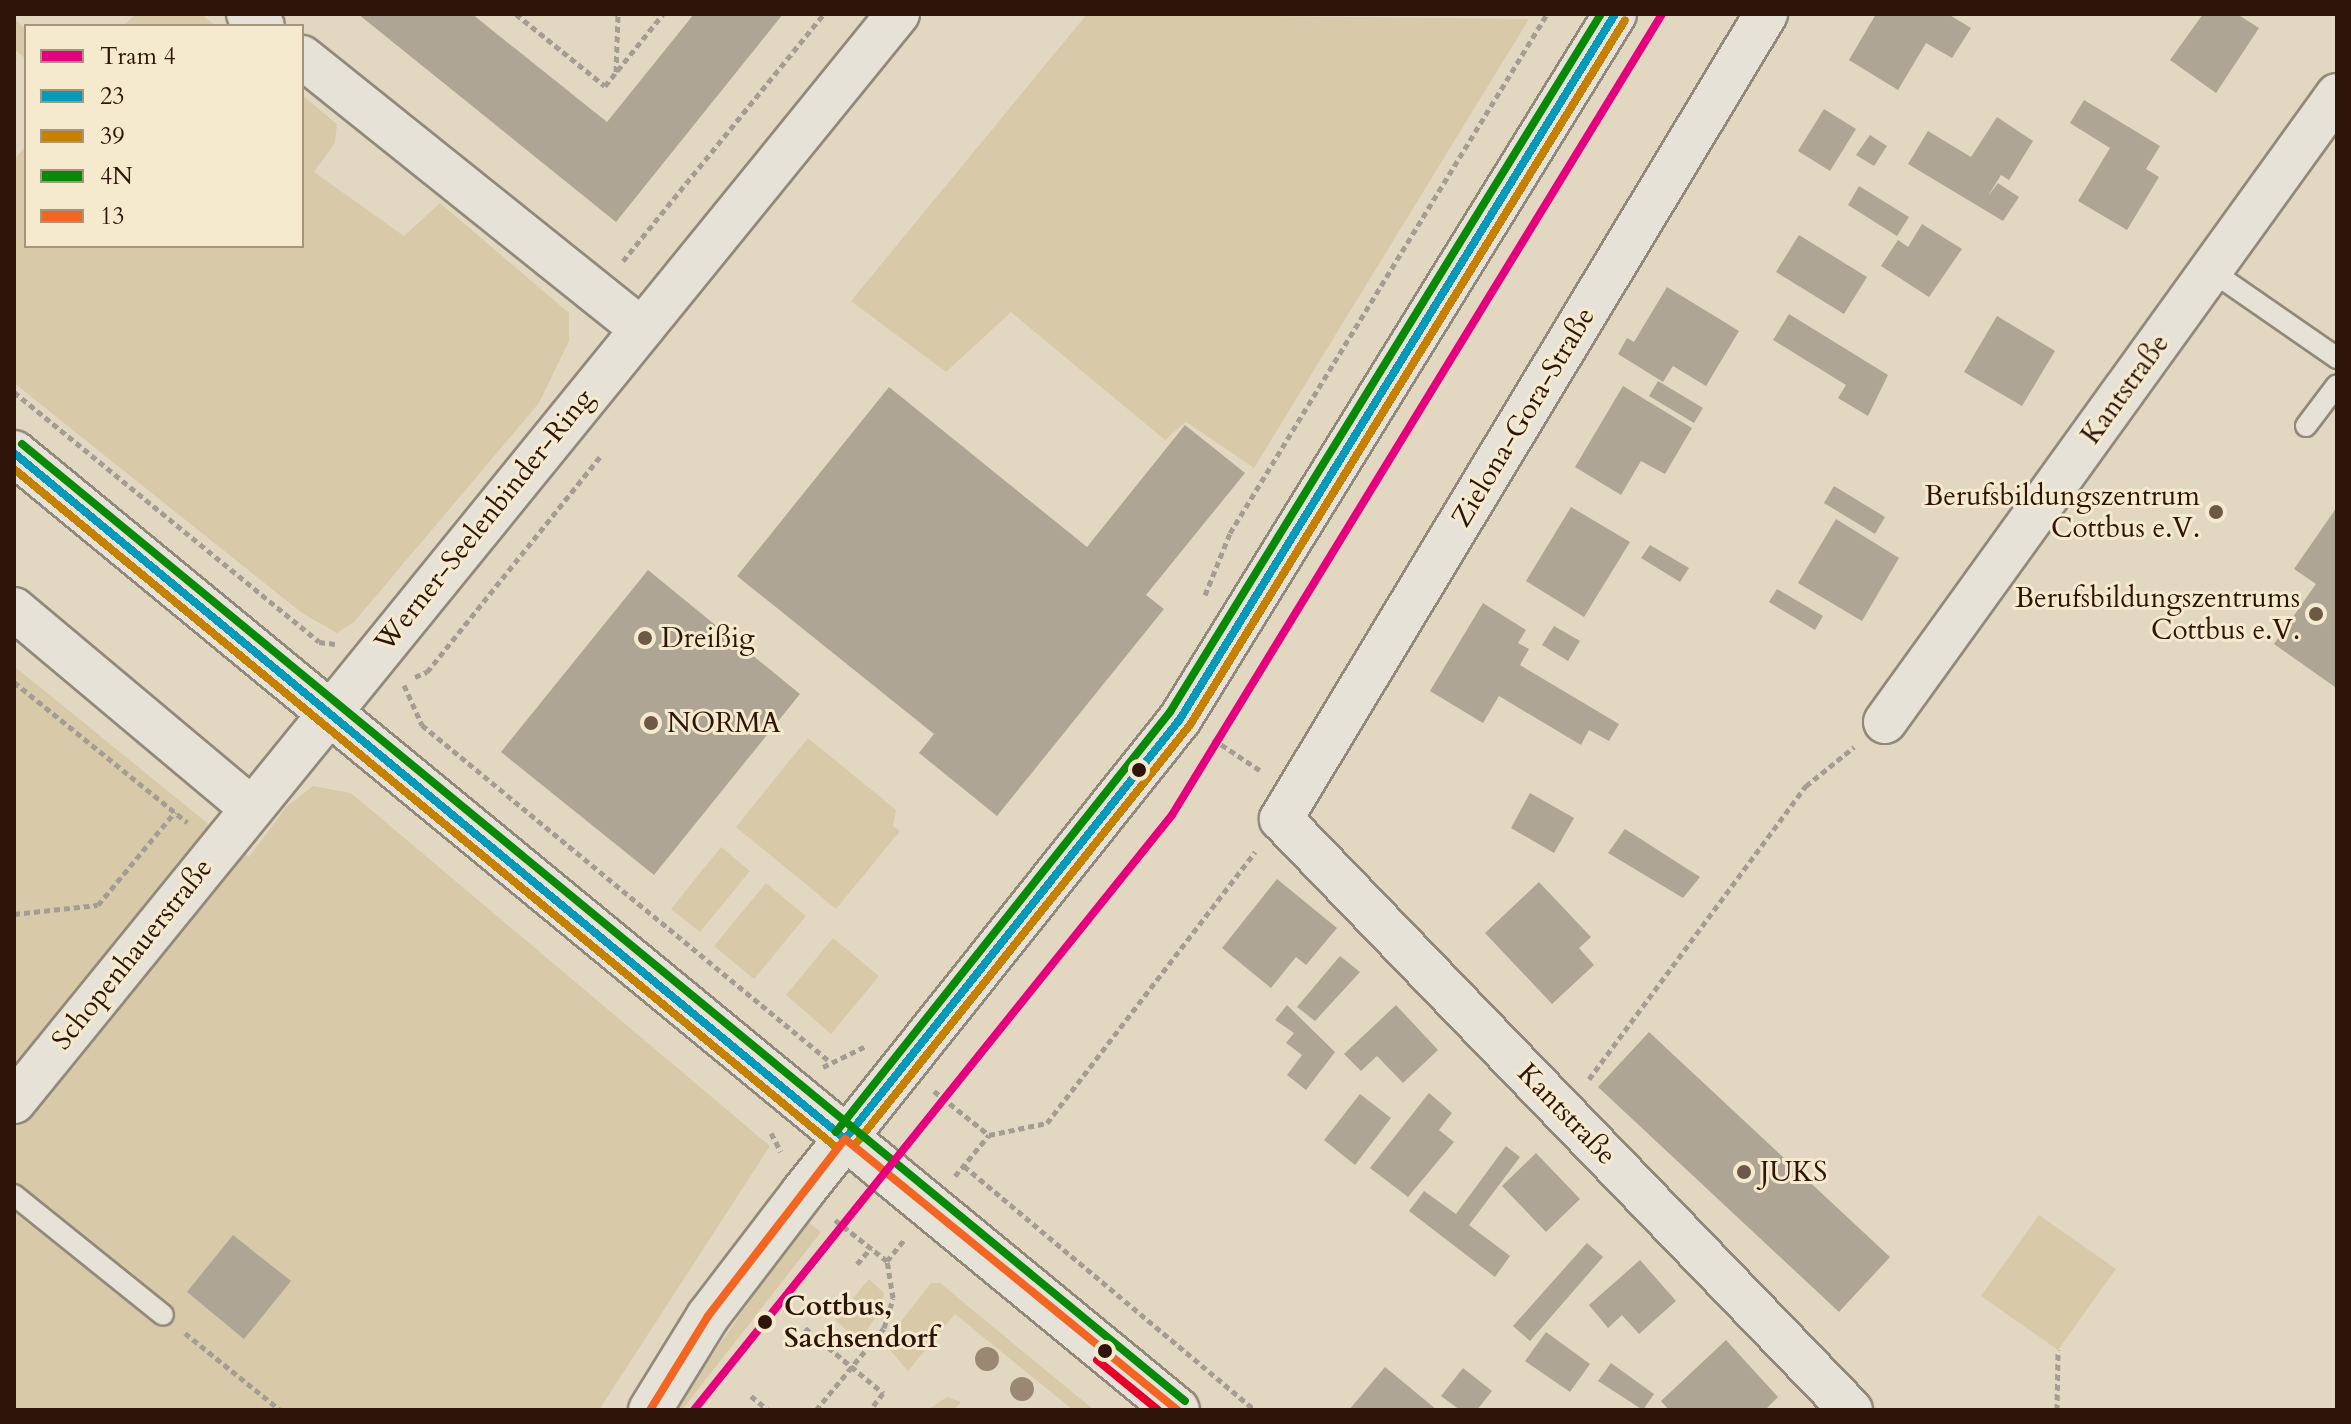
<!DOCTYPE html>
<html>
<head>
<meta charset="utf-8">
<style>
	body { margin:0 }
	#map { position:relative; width:2351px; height:1424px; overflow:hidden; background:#e2d8c1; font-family:Cardo,serif }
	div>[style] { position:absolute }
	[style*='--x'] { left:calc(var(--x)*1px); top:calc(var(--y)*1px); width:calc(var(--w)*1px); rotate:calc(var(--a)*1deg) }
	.green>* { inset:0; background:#d8c9a9 }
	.building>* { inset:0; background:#aea595 }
	.path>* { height:5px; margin-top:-2.5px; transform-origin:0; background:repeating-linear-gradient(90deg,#a49d94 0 6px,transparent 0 10px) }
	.roads { filter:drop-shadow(2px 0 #92897b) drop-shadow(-2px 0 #92897b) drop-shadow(0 2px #92897b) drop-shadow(0 -2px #92897b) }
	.service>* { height:20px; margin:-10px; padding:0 10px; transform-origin:10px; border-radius:10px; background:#e7e2d7 }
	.minor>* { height:42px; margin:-21px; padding:0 21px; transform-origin:21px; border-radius:21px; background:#e7e2d7 }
	.tertiary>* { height:44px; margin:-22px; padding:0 22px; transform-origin:22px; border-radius:22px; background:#e7e2d7 }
	.bus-1>* { height:8px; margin:-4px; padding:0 4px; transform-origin:4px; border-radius:4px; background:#059aba }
	.bus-2>* { height:8px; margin:-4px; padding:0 4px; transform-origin:4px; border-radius:4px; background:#c58202 }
	.bus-3>* { height:8px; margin:-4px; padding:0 4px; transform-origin:4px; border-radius:4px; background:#088a08 }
	.bus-4>* { height:8px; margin:-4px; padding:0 4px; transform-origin:4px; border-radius:4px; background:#f26522 }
	.bus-5>* { height:8px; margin:-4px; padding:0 4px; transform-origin:4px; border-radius:4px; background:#e4002b }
	.tram-1>* { height:8px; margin:-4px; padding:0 4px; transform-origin:4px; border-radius:4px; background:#e5007d }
	.trees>* { width:24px; height:24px; margin:-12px; border-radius:50%; background:#9a8873 }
	.dots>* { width:22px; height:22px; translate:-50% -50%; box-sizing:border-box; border:4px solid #f5eace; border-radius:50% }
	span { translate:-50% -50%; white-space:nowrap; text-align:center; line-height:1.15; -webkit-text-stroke:6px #f5eace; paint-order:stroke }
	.street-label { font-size:28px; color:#2f1409 }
	.poi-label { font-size:28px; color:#2f1409 }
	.right { translate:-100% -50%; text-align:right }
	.left { translate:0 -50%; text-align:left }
	.stop-label { font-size:28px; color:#2f1409; font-weight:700 }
	.frame { position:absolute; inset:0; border:16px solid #2f1409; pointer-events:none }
	.legend { position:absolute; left:24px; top:24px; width:280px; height:224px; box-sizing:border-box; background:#f5eace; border:2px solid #a6947f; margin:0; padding:10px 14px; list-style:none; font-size:24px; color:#2f1409 }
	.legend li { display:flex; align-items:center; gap:16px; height:40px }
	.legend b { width:40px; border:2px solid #a6947f }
</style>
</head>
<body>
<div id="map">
	<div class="green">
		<i style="clip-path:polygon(136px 14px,201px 14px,216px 26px,123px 26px)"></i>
		<i style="clip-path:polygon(1087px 14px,1529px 19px,1254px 468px,1186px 422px,1165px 440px,1011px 312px,946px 372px,851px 301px)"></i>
		<i style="clip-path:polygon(14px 19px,26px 29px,26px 59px,14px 49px)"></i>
		<i style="clip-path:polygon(302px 95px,337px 124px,335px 143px,314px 172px,404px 236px,440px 203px,569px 313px,569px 341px,539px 403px,354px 622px,337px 633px,302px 613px,14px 383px,14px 160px,26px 146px,26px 246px,302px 246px)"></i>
		<i style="clip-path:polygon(14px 666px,249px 857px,286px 807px,313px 786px,351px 793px,770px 1146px,599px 1410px,14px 1410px)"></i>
		<i style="clip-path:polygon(808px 738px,896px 810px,893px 826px,900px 831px,836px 909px,736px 827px)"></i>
		<i style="clip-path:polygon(721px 847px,750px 871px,700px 932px,671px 909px)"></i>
		<i style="clip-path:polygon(766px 883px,806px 916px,754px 979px,714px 946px)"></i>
		<i style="clip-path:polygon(833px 938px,879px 976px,831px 1034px,786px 995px)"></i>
		<i style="clip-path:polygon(2039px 1215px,2116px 1269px,2058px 1350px,1981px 1296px)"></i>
		<i style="clip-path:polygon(806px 1220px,821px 1232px,682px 1410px,674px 1410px)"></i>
		<i style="clip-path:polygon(869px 1279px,884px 1293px,881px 1310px,859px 1341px,835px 1320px)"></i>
		<i style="clip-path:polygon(931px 1283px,940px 1283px,1094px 1410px,1073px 1410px,955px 1314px,908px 1371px,884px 1343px)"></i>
		<i style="clip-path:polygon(947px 1397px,961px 1402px,954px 1410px,927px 1410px)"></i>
	</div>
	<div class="building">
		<i style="clip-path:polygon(358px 14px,472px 14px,607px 122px,694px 14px,783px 14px,616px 222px)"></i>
		<i style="clip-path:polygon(1876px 14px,1948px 14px,1971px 28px,1952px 58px,1926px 43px,1898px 90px,1849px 60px)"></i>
		<i style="clip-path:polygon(2203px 14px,2237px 14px,2259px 28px,2216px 93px,2170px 60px)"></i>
		<i style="clip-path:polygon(2084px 100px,2160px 146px,2146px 169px,2159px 177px,2127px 230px,2078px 201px,2110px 148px,2070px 123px)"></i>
		<i style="clip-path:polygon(1824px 109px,1856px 129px,1830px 171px,1798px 151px)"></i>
		<i style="clip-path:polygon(1997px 117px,2033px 141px,2009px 180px,2001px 175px,1988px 196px,1998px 183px,2019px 197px,2003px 221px,1908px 164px,1928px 131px,1971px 157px)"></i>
		<i style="clip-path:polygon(1870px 135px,1887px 146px,1874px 166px,1856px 155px)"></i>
		<i style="clip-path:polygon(1859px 186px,1909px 217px,1897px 236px,1848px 205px)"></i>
		<i style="clip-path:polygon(1922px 224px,1962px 249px,1929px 297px,1881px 266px,1898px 240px,1908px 247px)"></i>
		<i style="clip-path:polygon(1799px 235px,1867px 277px,1844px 314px,1776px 272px)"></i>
		<i style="clip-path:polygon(1667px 287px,1739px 331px,1706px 386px,1673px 366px,1663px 382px,1618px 354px,1627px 338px,1634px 342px)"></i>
		<i style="clip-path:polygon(1789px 314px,1888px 375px,1868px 416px,1838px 398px,1846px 385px,1773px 340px)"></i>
		<i style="clip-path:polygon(1997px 316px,2055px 351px,2022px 406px,1964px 372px)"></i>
		<i style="clip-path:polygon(1658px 381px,1703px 408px,1694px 423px,1649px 396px)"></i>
		<i style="clip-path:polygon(1623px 386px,1692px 428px,1665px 474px,1641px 461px,1621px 495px,1575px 467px)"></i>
		<i style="clip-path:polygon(889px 387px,1087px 547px,1185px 425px,1245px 473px,1146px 595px,1164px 609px,997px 816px,919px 753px,934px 734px,737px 576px)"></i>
		<i style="clip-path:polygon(1834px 486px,1885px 517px,1875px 534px,1824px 503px)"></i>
		<i style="clip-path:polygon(1571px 507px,1630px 542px,1584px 617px,1526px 581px)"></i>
		<i style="clip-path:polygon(2337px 507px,2337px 685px,2335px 687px,2274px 644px,2316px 584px,2294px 569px)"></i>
		<i style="clip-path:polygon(1836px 519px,1899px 558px,1862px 621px,1798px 583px)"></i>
		<i style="clip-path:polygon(1650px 545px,1689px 568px,1680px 582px,1641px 558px)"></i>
		<i style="clip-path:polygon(648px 570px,800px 694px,654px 875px,501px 752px)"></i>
		<i style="clip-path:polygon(1777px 589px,1823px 616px,1815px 630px,1769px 602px)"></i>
		<i style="clip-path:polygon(1483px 603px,1526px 630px,1518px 643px,1529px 649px,1520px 665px,1619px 724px,1609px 741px,1589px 730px,1581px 745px,1499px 696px,1483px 723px,1430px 691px)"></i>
		<i style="clip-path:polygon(1554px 626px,1580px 641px,1568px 661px,1542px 645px)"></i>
		<i style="clip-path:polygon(1530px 793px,1574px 818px,1554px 853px,1511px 828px)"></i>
		<i style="clip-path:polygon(1625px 829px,1700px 877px,1683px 898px,1608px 853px)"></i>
		<i style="clip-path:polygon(1277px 879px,1337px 928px,1306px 965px,1296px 957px,1271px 988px,1222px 948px)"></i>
		<i style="clip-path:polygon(1539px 882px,1591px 937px,1579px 948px,1594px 965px,1552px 1004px,1485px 933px)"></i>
		<i style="clip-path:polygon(1340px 956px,1360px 972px,1315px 1021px,1297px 1007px)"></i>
		<i style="clip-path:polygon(1287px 1005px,1335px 1052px,1306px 1090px,1287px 1075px,1302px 1055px,1286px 1043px,1294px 1033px,1275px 1020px)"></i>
		<i style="clip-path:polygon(1396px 1005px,1438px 1050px,1403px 1083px,1377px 1056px,1361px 1071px,1344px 1054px)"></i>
		<i style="clip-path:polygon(1649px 1032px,1890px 1257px,1839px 1312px,1598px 1087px)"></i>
		<i style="clip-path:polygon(1429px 1093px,1452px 1113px,1439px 1130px,1454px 1142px,1408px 1197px,1370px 1168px)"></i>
		<i style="clip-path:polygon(1360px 1094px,1391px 1118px,1355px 1165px,1324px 1140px)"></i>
		<i style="clip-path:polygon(1506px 1146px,1520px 1157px,1469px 1225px,1510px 1256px,1495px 1277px,1409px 1211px,1424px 1191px,1456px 1214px)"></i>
		<i style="clip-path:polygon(1536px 1153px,1580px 1199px,1546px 1232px,1502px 1186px)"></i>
		<i style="clip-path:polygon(233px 1235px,291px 1281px,244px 1339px,187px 1292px)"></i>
		<i style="clip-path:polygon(1587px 1243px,1603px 1257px,1530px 1341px,1513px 1326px)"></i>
		<i style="clip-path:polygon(1640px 1260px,1676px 1301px,1639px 1334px,1622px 1315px,1608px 1328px,1589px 1305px)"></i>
		<i style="clip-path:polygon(1546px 1332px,1590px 1364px,1570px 1392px,1525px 1361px)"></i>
		<i style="clip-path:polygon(1726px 1340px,1778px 1397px,1765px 1410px,1669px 1410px,1661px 1401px)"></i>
		<i style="clip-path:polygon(1611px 1363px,1654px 1394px,1643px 1410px,1598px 1381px)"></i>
		<i style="clip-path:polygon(1385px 1367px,1437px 1410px,1349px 1410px)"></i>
		<i style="clip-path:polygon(1463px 1368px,1492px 1391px,1477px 1410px,1460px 1410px,1441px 1396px)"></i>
	</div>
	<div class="path">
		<i style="--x:516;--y:14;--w:114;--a:39"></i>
		<i style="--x:605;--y:86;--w:92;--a:-51.1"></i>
		<i style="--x:616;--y:72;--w:58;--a:-88"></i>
		<i style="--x:623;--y:261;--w:318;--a:-50.9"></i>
		<i style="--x:14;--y:392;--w:394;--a:39.3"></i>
		<i style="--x:319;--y:642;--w:16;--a:7"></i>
		<i style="--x:1205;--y:595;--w:67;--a:-68"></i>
		<i style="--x:1230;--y:533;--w:608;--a:-58.58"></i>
		<i style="--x:415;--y:677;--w:13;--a:-23"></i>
		<i style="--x:427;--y:672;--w:276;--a:-51.2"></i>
		<i style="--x:14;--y:682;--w:223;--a:39"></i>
		<i style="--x:404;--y:685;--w:44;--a:65.8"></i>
		<i style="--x:422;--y:725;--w:526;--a:39.53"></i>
		<i style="--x:1213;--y:739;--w:58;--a:33.7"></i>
		<i style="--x:14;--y:914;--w:84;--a:-6.1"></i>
		<i style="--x:98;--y:905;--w:121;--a:-50.4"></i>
		<i style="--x:823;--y:1067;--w:46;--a:-26"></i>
		<i style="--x:1589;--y:1079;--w:365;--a:-53.5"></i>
		<i style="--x:1806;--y:786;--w:62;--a:-39.1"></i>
		<i style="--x:934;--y:1091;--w:70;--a:38.7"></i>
		<i style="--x:771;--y:1133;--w:21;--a:62"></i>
		<i style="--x:964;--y:1166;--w:380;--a:40"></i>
		<i style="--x:955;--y:1176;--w:53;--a:-50.3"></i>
		<i style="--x:989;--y:1135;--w:59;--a:-11.7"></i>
		<i style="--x:1047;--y:1123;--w:342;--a:-52.5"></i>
		<i style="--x:887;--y:1261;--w:27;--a:-51"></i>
		<i style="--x:857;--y:1264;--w:21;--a:-49"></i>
		<i style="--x:805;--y:1328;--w:102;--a:39.8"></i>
		<i style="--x:883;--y:1393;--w:21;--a:127"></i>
		<i style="--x:185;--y:1333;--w:122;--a:39"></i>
		<i style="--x:751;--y:1396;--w:22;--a:39"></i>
		<i style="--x:816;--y:1410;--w:107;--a:-50.3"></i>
		<i style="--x:884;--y:1328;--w:31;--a:-73"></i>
		<i style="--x:893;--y:1298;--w:37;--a:-99"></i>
		<i style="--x:887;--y:1261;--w:68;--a:-141.6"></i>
		<i style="--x:2057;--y:1410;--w:60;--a:-89"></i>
	</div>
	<div class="roads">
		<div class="service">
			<i style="--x:2210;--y:270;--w:155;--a:34.7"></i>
			<i style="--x:2306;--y:426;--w:51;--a:-52.9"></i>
			<i style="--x:14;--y:1195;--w:191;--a:38.8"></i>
		</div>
		<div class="minor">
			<i style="--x:248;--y:14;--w:19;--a:39"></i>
			<i style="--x:1766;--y:14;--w:940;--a:121.07"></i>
			<i style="--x:1281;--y:819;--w:821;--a:46.04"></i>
			<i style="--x:302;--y:57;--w:435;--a:38.7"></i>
			<i style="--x:14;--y:609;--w:308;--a:40"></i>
			<i style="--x:1885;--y:722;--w:773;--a:-54.21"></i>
			<i style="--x:14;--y:1102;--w:1402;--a:-50.91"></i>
			<i style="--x:650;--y:1410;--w:110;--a:-58.3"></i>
			<i style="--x:708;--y:1316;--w:155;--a:-52.6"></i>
			<i style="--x:802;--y:1193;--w:606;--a:-51.43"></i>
			<i style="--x:1180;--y:719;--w:828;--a:-58.32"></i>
		</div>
		<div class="tertiary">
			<i style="--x:14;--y:453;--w:1506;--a:39.45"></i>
		</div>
	</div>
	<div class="bus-1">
		<i style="--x:14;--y:453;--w:1078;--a:39.54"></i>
		<i style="--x:845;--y:1139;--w:537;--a:-51.42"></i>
		<i style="--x:1180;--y:719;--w:828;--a:-58.32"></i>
	</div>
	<div class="bus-2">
		<i style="--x:14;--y:469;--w:1067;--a:39.52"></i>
		<i style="--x:854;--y:1146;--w:539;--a:-51.41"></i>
		<i style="--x:1190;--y:725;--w:828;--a:-58.32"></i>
	</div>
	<div class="bus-3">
		<i style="--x:22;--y:444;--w:1506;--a:39.45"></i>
		<i style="--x:836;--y:1132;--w:537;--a:-51.51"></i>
		<i style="--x:1170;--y:712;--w:820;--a:-58.31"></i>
	</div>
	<div class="bus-4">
		<i style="--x:650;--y:1410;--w:110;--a:-58.3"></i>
		<i style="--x:708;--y:1316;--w:224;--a:-52.3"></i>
		<i style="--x:845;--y:1139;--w:429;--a:39.2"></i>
	</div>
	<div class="bus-5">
		<i style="--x:1097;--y:1360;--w:79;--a:39.3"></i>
	</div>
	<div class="tram-1">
		<i style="--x:694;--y:1410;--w:763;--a:-51.22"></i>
		<i style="--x:1172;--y:815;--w:939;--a:-58.54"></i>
	</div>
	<div class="trees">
		<i style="left:987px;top:1359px"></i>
		<i style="left:1022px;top:1389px"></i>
	</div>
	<div class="dots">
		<i style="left:2216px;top:512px;background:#6e5949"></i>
		<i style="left:2316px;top:614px;background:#6e5949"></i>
		<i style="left:645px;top:638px;background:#6e5949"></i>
		<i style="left:651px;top:723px;background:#6e5949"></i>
		<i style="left:1139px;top:770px;background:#2f1409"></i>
		<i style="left:1744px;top:1172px;background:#6e5949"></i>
		<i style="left:765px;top:1322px;background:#2f1409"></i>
		<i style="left:1105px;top:1351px;background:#2f1409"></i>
	</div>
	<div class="street-label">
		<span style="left:2125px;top:389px;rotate:-54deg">Kantstraße</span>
		<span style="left:1523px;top:417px;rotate:-59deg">Zielona-Gora-Straße</span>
		<span style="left:484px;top:520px;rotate:-51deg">Werner-Seelenbinder-Ring</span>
		<span style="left:132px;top:954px;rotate:-51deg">Schopenhauerstraße</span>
		<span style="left:1567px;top:1114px;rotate:46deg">Kantstraße</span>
	</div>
	<div class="poi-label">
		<span class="right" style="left:2200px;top:512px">Berufsbildungszentrum<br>Cottbus e.V.</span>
		<span class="right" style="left:2300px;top:614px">Berufsbildungszentrums<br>Cottbus e.V.</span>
		<span class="left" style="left:661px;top:638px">Dreißig</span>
		<span class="left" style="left:667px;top:723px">NORMA</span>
		<span class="left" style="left:1760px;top:1172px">JUKS</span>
	</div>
	<div class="stop-label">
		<span class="left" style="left:784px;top:1322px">Cottbus,<br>Sachsendorf</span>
	</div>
	<div class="frame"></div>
	<ul class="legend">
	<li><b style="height:10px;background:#e5007d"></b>Tram 4</li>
	<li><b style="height:10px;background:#059aba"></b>23</li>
	<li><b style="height:10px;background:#c58202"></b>39</li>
	<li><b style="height:10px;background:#088a08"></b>4N</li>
	<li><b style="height:10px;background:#f26522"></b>13</li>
	</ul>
</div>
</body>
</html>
